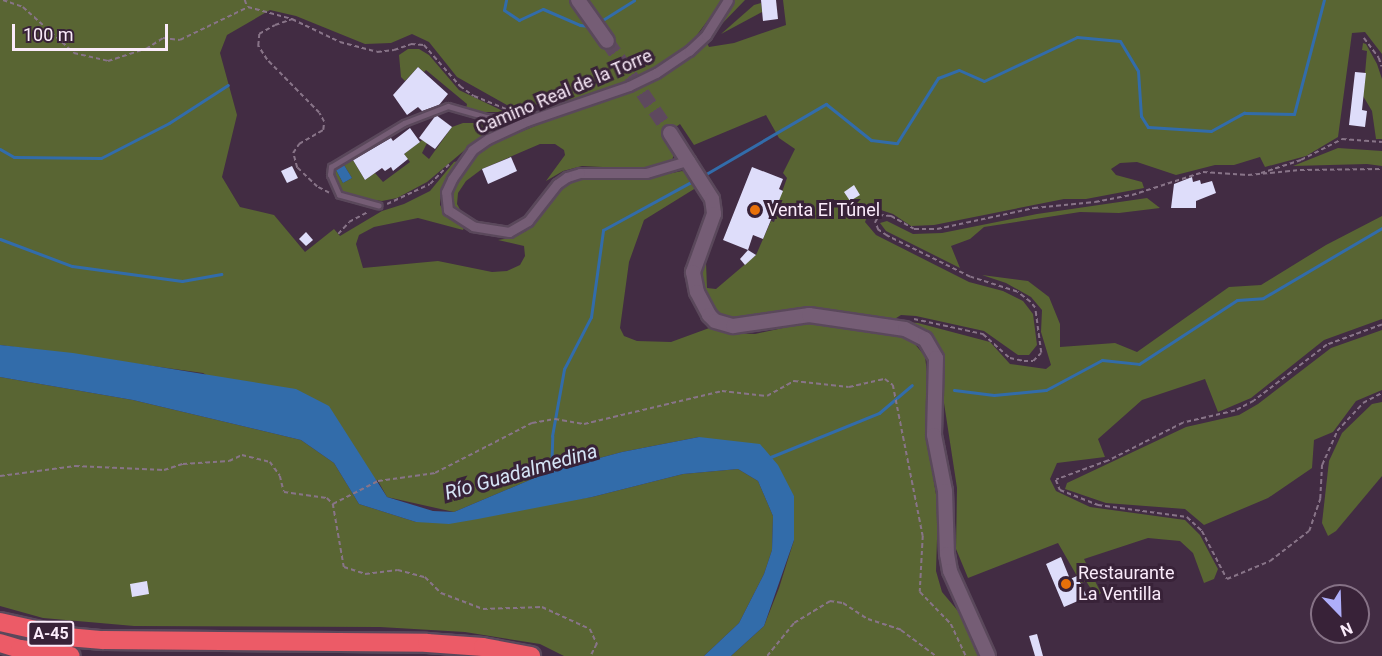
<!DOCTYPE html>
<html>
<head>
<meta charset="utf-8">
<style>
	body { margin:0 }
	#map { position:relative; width:1382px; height:656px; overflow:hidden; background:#422c43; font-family:Roboto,sans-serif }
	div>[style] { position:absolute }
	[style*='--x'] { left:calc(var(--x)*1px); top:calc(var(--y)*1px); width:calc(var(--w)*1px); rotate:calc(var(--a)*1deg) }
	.green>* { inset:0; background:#596533 }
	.water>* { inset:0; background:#326caa }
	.stream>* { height:3px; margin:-1.5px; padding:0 1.5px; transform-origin:1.5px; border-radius:1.5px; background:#326caa }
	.building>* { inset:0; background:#deddfa }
	.secondary-tunnel>* { height:14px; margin-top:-7px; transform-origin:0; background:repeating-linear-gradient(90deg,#5e495e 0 14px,transparent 0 21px) }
	.path>* { height:1.5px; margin-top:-0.75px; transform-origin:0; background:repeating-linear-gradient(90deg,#887488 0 4.5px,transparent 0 7.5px) }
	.roads { filter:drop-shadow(2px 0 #5a485b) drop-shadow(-2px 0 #5a485b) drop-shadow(0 2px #5a485b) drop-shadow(0 -2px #5a485b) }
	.lane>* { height:4.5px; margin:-2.25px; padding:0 2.25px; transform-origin:2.25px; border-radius:2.25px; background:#755d75 }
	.street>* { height:9px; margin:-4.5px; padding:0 4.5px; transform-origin:4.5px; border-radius:4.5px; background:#755d75 }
	.secondary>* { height:14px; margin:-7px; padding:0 7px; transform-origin:7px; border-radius:7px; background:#755d75 }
	.highway>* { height:18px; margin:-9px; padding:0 9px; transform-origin:9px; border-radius:9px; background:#ec5b67 }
	.dots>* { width:16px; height:16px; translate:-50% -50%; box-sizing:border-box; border:3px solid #382238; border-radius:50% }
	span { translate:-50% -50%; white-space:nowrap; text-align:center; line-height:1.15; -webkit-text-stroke:6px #382238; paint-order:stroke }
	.shield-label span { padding:2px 4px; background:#382238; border:2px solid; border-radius:4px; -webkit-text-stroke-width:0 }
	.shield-label { font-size:16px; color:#faebfa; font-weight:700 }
	.street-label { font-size:18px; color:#faebfa }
	.poi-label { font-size:18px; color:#faebfa }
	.left { translate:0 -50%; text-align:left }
	.water-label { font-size:20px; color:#d5e4f6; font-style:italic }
	.north { position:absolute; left:1310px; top:584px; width:60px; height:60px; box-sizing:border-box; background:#382238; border:2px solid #867286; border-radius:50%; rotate:157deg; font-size:16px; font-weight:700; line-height:24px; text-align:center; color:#faebfa }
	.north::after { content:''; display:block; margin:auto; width:21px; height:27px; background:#aeaefa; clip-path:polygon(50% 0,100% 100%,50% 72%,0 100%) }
	.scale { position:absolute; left:12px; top:24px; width:156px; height:27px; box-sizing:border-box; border:3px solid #faebfa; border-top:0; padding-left:8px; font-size:18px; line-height:21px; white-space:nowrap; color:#faebfa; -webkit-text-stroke:4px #382238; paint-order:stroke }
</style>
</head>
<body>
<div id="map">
	<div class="green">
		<i style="clip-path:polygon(0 0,572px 0,604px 47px,616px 41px,589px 0,723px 0,688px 47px,642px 76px,584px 98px,512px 108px,457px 77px,429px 42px,412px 34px,391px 43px,365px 44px,296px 16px,270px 10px,227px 35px,220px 53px,237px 115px,222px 177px,240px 207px,274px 215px,305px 252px,334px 229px,340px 236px,382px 211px,404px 204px,430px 191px,454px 162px,458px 161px,441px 190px,440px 205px,449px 219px,465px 225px,463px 230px,418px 218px,374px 227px,359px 235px,356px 244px,363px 268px,438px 261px,492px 272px,507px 271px,520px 265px,525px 256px,524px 246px,498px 240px,515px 237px,526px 231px,566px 183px,578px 178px,590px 177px,631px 178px,653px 177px,682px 171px,689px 173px,699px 186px,644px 220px,629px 262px,620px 328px,624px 336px,637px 341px,671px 342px,712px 327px,727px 333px,755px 334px,806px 323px,896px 334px,913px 342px,925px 356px,927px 373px,926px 432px,938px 507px,936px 571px,942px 592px,963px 617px,981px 656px,731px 656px,764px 626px,779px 588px,794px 540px,794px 496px,699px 437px,622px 452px,551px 471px,454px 512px,387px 497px,378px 481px,203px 373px,0 345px)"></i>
		<i style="clip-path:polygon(734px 0,745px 0,717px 29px,730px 7px)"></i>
		<i style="clip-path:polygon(783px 0,1382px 0,1382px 54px,1365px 32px,1352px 33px,1338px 137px,1306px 156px,1265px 167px,1260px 157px,1234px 165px,1215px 165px,1176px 175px,1137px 162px,1120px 163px,1111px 169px,1116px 175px,1142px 182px,1144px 188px,1086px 199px,1064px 199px,934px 225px,911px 226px,893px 214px,881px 210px,869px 212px,865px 222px,876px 235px,969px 282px,1003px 291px,1023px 301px,1033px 314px,1037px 345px,1029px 355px,1018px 355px,984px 331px,916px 316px,901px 315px,893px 320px,809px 308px,760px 318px,731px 319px,716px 314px,701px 289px,701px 261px,706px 262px,707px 288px,716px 289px,756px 255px,771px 221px,774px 222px,776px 216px,774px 214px,787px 178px,783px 173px,795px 149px,779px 138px,766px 115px,694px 145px,680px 124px,663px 136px,674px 153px,672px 161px,643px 169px,582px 166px,563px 171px,546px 181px,565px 155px,564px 150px,555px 144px,540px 144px,482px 169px,466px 181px,458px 193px,457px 204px,462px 213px,471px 220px,460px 215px,453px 206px,450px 195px,455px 180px,467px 161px,486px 146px,572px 111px,629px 93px,683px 62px,706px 41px,709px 47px,734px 43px,786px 25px)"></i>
		<i style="clip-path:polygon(761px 3px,762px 12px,721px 34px,754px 5px)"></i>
		<i style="clip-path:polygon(1363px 43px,1366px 44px,1377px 64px,1382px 79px,1382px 139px,1376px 139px,1372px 111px,1363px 96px,1367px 51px,1362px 50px)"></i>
		<i style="clip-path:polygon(408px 49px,419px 49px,429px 55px,459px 90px,505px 112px,481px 112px,466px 109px,467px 104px,426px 70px,424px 72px,418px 67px,405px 81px,401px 77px,399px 55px)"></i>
		<i style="clip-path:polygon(463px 123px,507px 123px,509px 127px,479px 138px,427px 182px,397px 198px,382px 201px,358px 198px,342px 194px,336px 187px,332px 174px,336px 170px,343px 183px,352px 178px,344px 165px,353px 160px,365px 180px,375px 173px,383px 182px,410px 162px,404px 154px,422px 140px,427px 143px,422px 153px,429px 159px,452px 127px)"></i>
		<i style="clip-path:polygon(1338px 148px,1382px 151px,1382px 166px,1367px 164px,1293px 166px)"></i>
		<i style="clip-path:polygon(1147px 198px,1160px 208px,1119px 213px,1080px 212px,984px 227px,970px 239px,951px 246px,960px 268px,886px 231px,880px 223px,887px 221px,913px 234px,942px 233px,1037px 214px)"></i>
		<i style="clip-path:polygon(1382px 216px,1382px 319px,1324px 340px,1251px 398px,1218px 412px,1205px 379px,1142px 400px,1098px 439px,1105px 457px,1057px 463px,1050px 479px,1056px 491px,1090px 507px,1185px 520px,1200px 535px,1218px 569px,1214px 579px,1204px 583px,1193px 553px,1180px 541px,1148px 538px,1084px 559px,1101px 593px,1096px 597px,1086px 581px,1081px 583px,1058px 543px,968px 578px,956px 549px,957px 488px,944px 403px,944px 369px,937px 347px,905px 322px,918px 323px,990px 342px,1010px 364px,1046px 369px,1051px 365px,1041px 332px,1042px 310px,1031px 297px,1006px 283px,982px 275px,1028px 281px,1049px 297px,1060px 324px,1060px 347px,1115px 343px,1137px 352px,1229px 287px,1261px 285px,1326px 245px)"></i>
		<i style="clip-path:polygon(1382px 330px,1382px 390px,1356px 401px,1333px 432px,1314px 440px,1312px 468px,1268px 498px,1204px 525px,1185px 509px,1106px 503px,1065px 489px,1067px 483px,1186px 427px,1239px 415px,1258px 404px,1331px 348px)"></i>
		<i style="clip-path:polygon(0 377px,133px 400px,301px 440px,334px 463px,359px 504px,416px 522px,592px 497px,683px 474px,738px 469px,758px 481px,773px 516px,772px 550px,764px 574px,739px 623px,704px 656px,564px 656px,540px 644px,465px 632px,380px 627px,134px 626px,43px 618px,0 606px)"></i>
		<i style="clip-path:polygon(1382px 402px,1382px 476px,1336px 531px,1328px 536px,1322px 523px,1329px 461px,1342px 433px,1372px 404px)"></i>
	</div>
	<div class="water">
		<i style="clip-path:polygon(344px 165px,352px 178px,343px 183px,336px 170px)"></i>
		<i style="clip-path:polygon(0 345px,73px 353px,296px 389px,329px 406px,387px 497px,433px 511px,454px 512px,551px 471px,622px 452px,699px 437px,760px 444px,778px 465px,794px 496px,794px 540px,764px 626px,731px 656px,704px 656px,739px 623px,764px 574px,772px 550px,773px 516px,758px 481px,738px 469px,683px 474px,592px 497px,478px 519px,449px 524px,416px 522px,359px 504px,334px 463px,301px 440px,133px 400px,0 377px)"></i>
	</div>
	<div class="stream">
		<i style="--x:506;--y:0;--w:10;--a:101"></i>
		<i style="--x:504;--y:10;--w:18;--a:34"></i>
		<i style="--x:519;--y:20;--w:26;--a:-25"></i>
		<i style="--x:543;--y:9;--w:40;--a:23.4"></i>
		<i style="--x:580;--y:25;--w:9;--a:6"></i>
		<i style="--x:601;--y:21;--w:39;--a:-32"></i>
		<i style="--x:0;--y:149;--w:16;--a:30"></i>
		<i style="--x:14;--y:157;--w:87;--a:0.7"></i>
		<i style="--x:101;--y:158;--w:76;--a:-27.2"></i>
		<i style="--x:169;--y:123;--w:70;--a:-32.8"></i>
		<i style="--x:706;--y:174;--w:139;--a:-30.3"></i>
		<i style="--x:826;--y:104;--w:58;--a:38.7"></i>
		<i style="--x:871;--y:140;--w:26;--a:7"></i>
		<i style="--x:897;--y:143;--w:77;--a:-57.8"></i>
		<i style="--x:938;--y:78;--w:22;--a:-21"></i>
		<i style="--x:959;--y:70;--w:27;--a:24"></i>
		<i style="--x:984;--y:81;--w:103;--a:-25.3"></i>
		<i style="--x:1077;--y:37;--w:43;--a:5.3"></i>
		<i style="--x:1120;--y:41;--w:35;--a:59"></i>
		<i style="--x:1138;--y:71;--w:45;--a:86.2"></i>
		<i style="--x:1141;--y:116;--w:13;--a:58"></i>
		<i style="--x:1148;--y:127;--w:63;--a:3.6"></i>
		<i style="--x:1211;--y:131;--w:38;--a:-29"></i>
		<i style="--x:1244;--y:113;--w:50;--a:1.1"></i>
		<i style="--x:1294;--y:114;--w:118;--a:-75.3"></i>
		<i style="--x:0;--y:239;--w:77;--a:20.6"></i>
		<i style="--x:72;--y:266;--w:111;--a:7.8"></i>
		<i style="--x:182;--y:281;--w:40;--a:-10"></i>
		<i style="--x:954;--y:390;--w:40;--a:7.1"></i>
		<i style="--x:994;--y:395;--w:52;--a:-5.5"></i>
		<i style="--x:1046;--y:390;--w:64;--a:-28.2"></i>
		<i style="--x:1102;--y:360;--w:37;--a:6"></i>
		<i style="--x:1139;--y:364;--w:117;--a:-33.1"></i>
		<i style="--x:1237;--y:300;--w:26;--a:-4"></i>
		<i style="--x:1263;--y:298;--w:138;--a:-30.5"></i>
		<i style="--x:768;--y:458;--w:120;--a:-22.1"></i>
		<i style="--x:879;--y:413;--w:43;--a:-40.3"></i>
		<i style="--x:551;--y:474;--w:38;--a:-88"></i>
		<i style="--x:552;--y:436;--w:68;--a:-79.8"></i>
		<i style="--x:564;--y:369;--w:59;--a:-62.6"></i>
		<i style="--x:591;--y:317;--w:88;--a:-82.1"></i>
		<i style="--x:603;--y:230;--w:102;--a:-28.6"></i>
	</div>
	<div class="building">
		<i style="clip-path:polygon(761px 0,776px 0,778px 19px,763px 21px)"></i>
		<i style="clip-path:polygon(418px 67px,448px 94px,439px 105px,422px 111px,418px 107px,407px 115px,393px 95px)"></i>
		<i style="clip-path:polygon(1355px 72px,1366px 73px,1362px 110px,1367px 111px,1365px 127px,1349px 125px)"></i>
		<i style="clip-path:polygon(436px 115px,452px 127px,435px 149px,419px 138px)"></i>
		<i style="clip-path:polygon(410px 128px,420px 142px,404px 154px,408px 159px,393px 171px,391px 167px,385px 171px,382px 168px,365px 180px,353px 160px,391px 138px,393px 141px)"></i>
		<i style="clip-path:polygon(511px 157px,517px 171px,488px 184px,482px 169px)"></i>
		<i style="clip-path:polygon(292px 166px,298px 178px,287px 183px,281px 171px)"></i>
		<i style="clip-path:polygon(752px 167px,783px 179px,779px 189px,783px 191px,763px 239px,753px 235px,748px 250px,723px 240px)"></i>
		<i style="clip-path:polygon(1192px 177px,1193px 182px,1200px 180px,1201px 184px,1212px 181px,1216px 193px,1196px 201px,1196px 208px,1171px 208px,1174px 184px)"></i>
		<i style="clip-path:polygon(854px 185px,860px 195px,850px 201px,844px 192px)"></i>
		<i style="clip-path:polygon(306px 232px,313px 240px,306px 246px,299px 239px)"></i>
		<i style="clip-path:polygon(748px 250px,756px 255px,745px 265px,740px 259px)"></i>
		<i style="clip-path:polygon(1061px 557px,1070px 579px,1077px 576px,1087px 597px,1064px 607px,1046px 564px)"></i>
		<i style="clip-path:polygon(147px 581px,149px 594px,132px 597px,130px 584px)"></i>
		<i style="clip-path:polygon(1037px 634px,1043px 656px,1035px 656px,1029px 636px)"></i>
	</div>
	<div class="secondary-tunnel">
		<i style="--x:607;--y:41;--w:112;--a:55.6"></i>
	</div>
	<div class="path">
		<i style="--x:3;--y:0;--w:21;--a:19"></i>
		<i style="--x:23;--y:7;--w:69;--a:42"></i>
		<i style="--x:74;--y:53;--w:35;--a:13"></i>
		<i style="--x:108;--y:61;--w:40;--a:-18"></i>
		<i style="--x:146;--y:49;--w:20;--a:-33"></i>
		<i style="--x:163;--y:38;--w:17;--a:7"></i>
		<i style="--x:180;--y:40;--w:76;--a:-25.9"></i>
		<i style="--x:248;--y:7;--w:46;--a:15.3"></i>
		<i style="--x:245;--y:0;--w:6;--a:72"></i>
		<i style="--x:1364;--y:38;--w:25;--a:53"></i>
		<i style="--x:1379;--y:58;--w:9;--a:72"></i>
		<i style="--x:1261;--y:173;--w:42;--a:-18"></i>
		<i style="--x:1301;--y:160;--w:46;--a:-27.1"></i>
		<i style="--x:1342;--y:139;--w:40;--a:4.3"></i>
		<i style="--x:329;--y:193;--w:13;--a:-153"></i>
		<i style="--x:317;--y:187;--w:28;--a:-136"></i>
		<i style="--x:297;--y:168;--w:16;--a:-105"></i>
		<i style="--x:293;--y:153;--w:11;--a:-56"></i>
		<i style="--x:299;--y:144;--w:28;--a:-30"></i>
		<i style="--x:323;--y:130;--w:8;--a:-83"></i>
		<i style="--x:324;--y:122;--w:10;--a:-119"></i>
		<i style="--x:319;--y:113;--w:74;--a:-134.5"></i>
		<i style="--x:267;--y:60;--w:17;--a:-123"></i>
		<i style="--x:258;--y:46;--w:12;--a:-85"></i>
		<i style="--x:259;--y:34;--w:18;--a:-29"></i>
		<i style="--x:275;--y:25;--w:18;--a:-19"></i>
		<i style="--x:292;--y:19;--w:53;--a:25.6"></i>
		<i style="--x:340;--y:42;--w:38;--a:15"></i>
		<i style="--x:377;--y:52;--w:17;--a:-7"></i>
		<i style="--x:394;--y:50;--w:18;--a:-19"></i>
		<i style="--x:411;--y:44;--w:13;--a:4"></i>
		<i style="--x:424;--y:45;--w:55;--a:48.7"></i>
		<i style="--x:460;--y:86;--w:17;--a:36"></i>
		<i style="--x:474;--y:96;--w:35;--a:22"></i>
		<i style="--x:387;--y:204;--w:47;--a:-24.9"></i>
		<i style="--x:430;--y:184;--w:28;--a:-46"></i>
		<i style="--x:338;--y:234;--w:16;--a:-47"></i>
		<i style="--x:349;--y:222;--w:21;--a:-28"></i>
		<i style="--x:914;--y:319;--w:71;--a:12.3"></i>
		<i style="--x:983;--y:334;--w:36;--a:42"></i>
		<i style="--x:1010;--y:358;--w:14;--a:12"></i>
		<i style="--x:1024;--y:361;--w:9;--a:0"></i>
		<i style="--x:1033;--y:361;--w:11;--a:-45"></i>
		<i style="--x:1041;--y:353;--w:45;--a:-97.6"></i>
		<i style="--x:1035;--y:308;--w:8;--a:-130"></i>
		<i style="--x:1030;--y:302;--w:16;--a:-142"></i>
		<i style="--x:1017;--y:292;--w:49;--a:-162.3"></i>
		<i style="--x:970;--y:277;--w:93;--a:-153.7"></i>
		<i style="--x:887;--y:236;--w:11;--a:-146"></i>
		<i style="--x:878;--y:230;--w:9;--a:-111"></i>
		<i style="--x:875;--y:222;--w:8;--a:-60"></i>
		<i style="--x:879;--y:215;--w:12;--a:5"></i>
		<i style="--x:891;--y:216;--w:26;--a:29"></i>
		<i style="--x:914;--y:229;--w:23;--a:0"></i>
		<i style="--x:937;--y:229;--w:99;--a:-12.2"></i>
		<i style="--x:1034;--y:208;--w:61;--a:-5.6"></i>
		<i style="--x:1095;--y:202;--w:38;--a:-11"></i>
		<i style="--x:1132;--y:195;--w:75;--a:-17.9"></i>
		<i style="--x:1203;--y:172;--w:45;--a:3.8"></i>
		<i style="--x:1248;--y:175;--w:52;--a:-5.5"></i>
		<i style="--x:1300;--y:170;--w:82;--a:-0.7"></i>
		<i style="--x:1382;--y:325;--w:59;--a:160"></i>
		<i style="--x:1327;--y:345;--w:92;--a:142.5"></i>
		<i style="--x:1254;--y:401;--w:21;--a:152"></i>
		<i style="--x:1235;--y:411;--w:53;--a:167"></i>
		<i style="--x:1183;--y:423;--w:84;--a:153.1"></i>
		<i style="--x:1108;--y:461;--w:55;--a:159.9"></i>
		<i style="--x:1056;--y:480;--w:11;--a:68"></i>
		<i style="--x:1060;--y:490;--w:41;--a:21.5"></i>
		<i style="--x:1098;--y:505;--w:90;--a:7.7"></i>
		<i style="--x:1187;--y:517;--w:21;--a:43"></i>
		<i style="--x:1202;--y:531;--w:54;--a:62.5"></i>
		<i style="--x:1227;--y:579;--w:47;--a:-22.7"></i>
		<i style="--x:1270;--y:561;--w:49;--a:-37.6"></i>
		<i style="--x:1309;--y:531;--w:34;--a:-71"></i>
		<i style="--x:1320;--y:499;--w:34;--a:-87"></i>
		<i style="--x:1322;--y:465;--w:37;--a:-66"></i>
		<i style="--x:1337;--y:431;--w:38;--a:-47"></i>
		<i style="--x:1363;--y:403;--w:21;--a:-28"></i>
		<i style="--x:0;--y:476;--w:76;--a:-7.6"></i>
		<i style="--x:75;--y:466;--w:89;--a:2.6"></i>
		<i style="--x:164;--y:470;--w:20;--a:-18"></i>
		<i style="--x:183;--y:464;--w:46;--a:-3.7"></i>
		<i style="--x:229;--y:461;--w:14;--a:-25"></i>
		<i style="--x:242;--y:455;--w:29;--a:14"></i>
		<i style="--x:270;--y:462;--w:17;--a:54"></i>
		<i style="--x:280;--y:476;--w:16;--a:76"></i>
		<i style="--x:284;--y:492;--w:43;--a:7.9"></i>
		<i style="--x:327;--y:498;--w:8;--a:45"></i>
		<i style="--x:333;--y:504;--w:64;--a:80.1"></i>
		<i style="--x:344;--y:567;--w:22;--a:18"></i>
		<i style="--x:365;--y:574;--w:33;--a:-7"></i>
		<i style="--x:398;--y:570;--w:28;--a:15"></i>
		<i style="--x:425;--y:577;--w:23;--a:45"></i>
		<i style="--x:441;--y:593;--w:45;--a:20.9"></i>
		<i style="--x:483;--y:609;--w:59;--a:-1.9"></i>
		<i style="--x:542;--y:607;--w:53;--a:24.6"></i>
		<i style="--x:590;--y:629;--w:17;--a:65"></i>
		<i style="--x:597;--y:644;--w:13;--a:117"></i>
		<i style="--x:333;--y:504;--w:51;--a:-27.1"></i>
		<i style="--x:378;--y:481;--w:58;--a:-8"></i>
		<i style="--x:435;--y:473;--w:109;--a:-27.3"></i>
		<i style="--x:532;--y:423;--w:23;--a:-10"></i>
		<i style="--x:555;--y:419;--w:29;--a:10"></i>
		<i style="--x:584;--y:424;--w:142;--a:-13.4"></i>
		<i style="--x:722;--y:391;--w:45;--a:6.3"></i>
		<i style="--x:767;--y:396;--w:31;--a:-29"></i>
		<i style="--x:794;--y:381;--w:55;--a:6.2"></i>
		<i style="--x:849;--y:387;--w:37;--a:-13"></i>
		<i style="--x:885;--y:379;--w:10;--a:37"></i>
		<i style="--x:893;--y:385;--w:154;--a:78.8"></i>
		<i style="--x:923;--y:536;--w:56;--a:93.1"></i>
		<i style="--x:920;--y:592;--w:45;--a:45.9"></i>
		<i style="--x:951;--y:624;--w:35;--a:65"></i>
		<i style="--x:767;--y:656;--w:43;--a:-50.7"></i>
		<i style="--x:794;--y:623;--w:42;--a:-31.4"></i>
		<i style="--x:830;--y:601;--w:13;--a:9"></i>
		<i style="--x:843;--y:603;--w:30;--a:33"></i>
		<i style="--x:868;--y:619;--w:35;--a:18"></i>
		<i style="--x:901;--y:630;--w:44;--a:36.6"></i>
	</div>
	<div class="roads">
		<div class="lane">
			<i style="--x:379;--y:206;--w:41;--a:-164.6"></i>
			<i style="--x:339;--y:195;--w:22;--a:-114"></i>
			<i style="--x:330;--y:175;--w:8;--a:-83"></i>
			<i style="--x:331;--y:167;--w:85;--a:-31.1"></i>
			<i style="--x:404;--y:123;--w:47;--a:-21.1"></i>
			<i style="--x:448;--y:106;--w:40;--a:16"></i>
			<i style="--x:486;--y:117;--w:29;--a:2"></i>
		</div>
		<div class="street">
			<i style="--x:690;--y:160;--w:46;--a:163.5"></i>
			<i style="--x:646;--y:173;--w:66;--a:180"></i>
			<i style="--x:580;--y:173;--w:14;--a:163"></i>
			<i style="--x:567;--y:177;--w:12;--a:145"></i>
			<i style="--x:557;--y:184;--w:47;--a:128.1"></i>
			<i style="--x:528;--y:221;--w:22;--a:150"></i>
			<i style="--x:509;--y:232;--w:36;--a:-171"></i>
			<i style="--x:473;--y:226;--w:30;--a:-147"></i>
			<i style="--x:448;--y:210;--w:18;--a:-96"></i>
			<i style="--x:446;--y:192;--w:14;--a:-65"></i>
			<i style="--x:452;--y:179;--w:35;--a:-55"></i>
			<i style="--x:472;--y:150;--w:19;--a:-35"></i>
			<i style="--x:488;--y:139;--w:43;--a:-24.8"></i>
			<i style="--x:527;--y:121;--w:108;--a:-18.9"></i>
			<i style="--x:629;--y:86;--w:30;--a:-26"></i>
			<i style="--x:656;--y:73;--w:40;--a:-34"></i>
			<i style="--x:689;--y:51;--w:23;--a:-43"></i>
			<i style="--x:706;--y:35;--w:41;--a:-57.8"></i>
		</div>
		<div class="secondary">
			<i style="--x:578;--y:0;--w:50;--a:54.7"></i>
			<i style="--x:670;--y:133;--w:78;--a:57.5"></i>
			<i style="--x:712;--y:199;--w:15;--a:82"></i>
			<i style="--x:714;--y:214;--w:62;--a:109.9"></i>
			<i style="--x:693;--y:272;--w:20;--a:79"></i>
			<i style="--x:697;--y:292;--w:26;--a:62"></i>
			<i style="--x:709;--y:315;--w:8;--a:45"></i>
			<i style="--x:715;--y:321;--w:19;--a:16"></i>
			<i style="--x:733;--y:326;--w:77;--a:-8.2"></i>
			<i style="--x:809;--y:315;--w:97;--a:8.3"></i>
			<i style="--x:905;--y:329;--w:22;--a:27"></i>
			<i style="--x:925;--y:339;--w:22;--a:60"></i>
			<i style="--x:936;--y:358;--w:77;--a:91.5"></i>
			<i style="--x:934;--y:435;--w:57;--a:78.9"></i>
			<i style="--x:945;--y:491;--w:63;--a:88.2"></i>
			<i style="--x:947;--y:554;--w:17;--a:80"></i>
			<i style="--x:950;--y:571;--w:93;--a:65.9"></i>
		</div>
		<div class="highway">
			<i style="--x:0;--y:622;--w:69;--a:12.6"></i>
			<i style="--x:67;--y:637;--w:36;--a:5"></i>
			<i style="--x:103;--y:640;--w:324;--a:0.5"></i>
			<i style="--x:427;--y:643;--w:56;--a:4.1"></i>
			<i style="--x:483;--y:647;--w:49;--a:10.6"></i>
			<i style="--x:0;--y:643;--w:21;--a:17"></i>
			<i style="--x:20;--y:649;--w:51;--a:7.8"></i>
		</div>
	</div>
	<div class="dots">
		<i style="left:755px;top:210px;background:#e8710a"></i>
		<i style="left:1066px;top:584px;background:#e8710a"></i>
	</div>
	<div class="shield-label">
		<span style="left:51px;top:634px">A-45</span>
	</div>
	<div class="street-label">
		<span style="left:564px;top:92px;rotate:-23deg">Camino Real de la Torre</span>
	</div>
	<div class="poi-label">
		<span class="left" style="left:767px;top:210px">Venta El Túnel</span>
		<span class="left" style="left:1078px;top:584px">Restaurante<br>La Ventilla</span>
	</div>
	<div class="water-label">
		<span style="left:521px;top:472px;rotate:-16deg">Río Guadalmedina</span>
	</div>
	<div class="north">N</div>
	<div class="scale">100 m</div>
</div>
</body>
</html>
